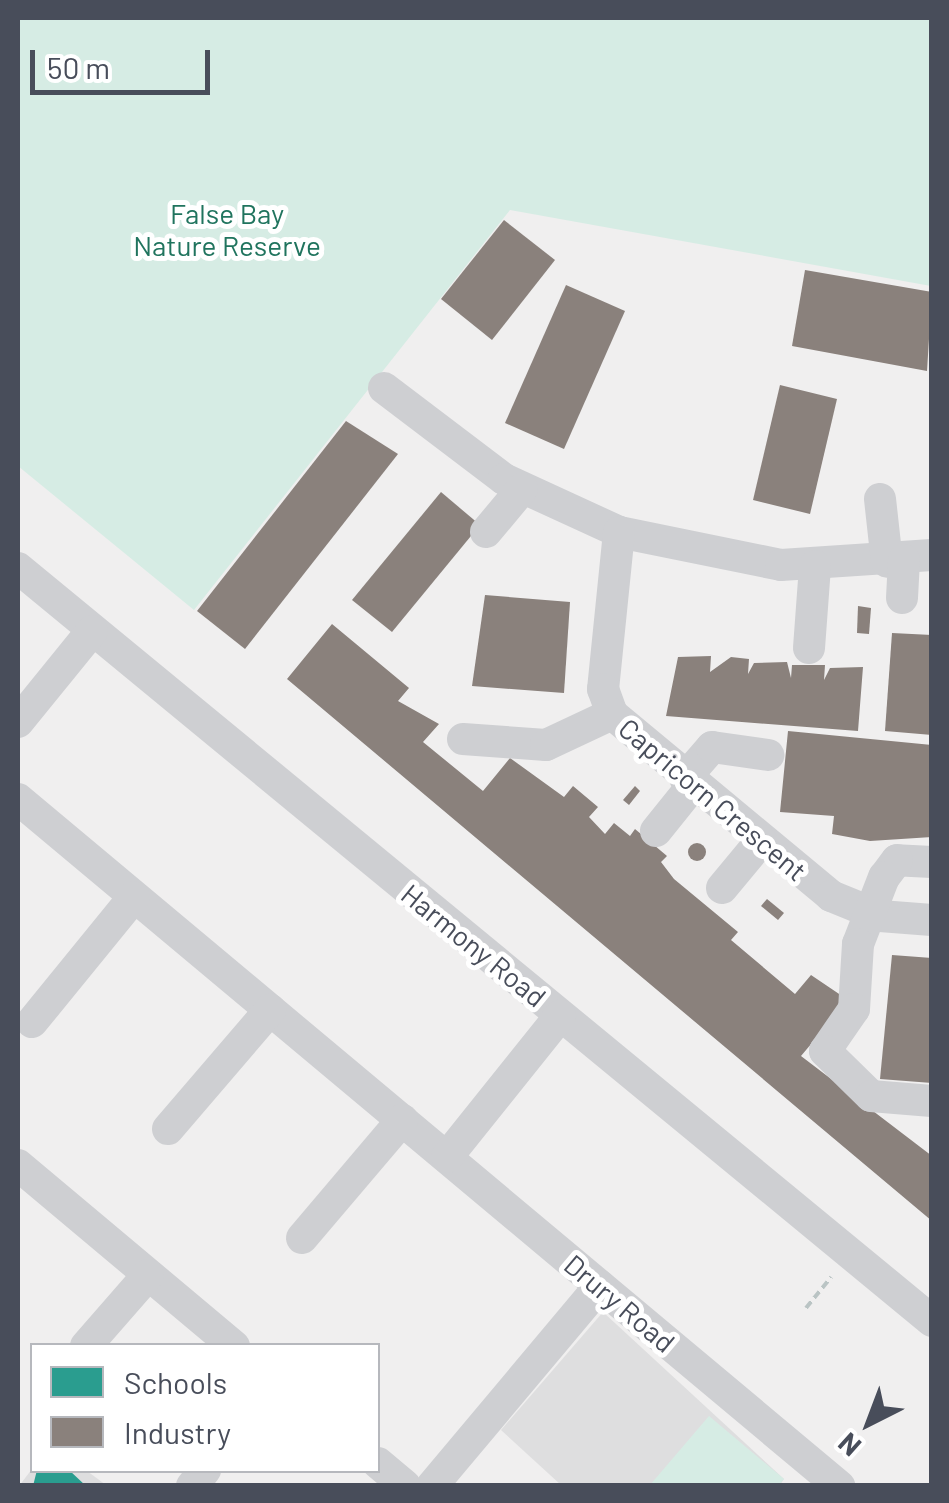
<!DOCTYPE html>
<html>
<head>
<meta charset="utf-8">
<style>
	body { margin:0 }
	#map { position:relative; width:949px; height:1503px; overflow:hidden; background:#f0efef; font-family:Barlow,sans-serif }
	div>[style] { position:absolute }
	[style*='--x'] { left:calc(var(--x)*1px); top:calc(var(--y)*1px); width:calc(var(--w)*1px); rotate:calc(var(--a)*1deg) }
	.education>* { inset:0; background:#dededf }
	.green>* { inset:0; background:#d6ece4 }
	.schools>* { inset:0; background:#2a9d8f }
	.industry>* { inset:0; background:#8a817c }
	.round { border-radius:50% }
	.path>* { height:4px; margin-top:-2px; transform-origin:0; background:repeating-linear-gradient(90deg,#bac4c4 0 8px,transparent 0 13px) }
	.minor>* { height:32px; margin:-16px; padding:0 16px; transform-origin:16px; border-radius:16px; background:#cecfd2 }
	span { translate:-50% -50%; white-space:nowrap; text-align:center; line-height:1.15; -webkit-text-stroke:10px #fff; paint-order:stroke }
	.park-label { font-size:28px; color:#20745e }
	.street-label { font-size:28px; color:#484d5a }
	.frame { position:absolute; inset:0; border:20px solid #484d5a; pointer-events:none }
	.legend { position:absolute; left:30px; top:1343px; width:350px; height:130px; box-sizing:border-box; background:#fff; border:2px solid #b6b8bd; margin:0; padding:12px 18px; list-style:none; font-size:30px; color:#484d5a }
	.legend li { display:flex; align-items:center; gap:20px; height:50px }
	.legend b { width:50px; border:2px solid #b6b8bd }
	.north { position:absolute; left:819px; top:1373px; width:100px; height:100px; -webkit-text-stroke:8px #fff; paint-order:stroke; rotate:222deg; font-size:28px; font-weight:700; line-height:40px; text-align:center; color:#484d5a }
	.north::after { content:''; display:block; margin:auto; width:35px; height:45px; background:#484d5a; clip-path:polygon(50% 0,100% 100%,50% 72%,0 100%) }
	.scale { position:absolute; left:30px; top:50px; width:180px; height:45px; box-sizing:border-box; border:5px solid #484d5a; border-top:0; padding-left:12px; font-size:30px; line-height:35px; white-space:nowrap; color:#484d5a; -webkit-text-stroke:8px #fff; paint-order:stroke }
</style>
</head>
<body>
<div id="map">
	<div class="education">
		<i style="clip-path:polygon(603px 1312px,784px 1479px,779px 1486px,561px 1485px,501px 1430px)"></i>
		<i style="clip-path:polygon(32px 1469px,87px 1471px,106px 1485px,19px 1486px)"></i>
	</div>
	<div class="green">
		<i style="clip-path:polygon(18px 18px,931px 18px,931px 286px,510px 210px,194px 610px,18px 466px)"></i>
		<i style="clip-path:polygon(709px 1416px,784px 1479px,779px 1485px,650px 1485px)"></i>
	</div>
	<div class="schools">
		<i style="clip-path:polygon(37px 1470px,69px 1470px,86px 1486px,33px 1486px)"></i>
	</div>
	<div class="industry">
		<i style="clip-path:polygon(504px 220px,555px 260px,492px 340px,441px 299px)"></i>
		<i style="clip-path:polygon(805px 270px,932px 292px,927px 371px,792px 346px)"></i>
		<i style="clip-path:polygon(566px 285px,625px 311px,564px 449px,505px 423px)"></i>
		<i style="clip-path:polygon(780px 385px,837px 399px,810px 514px,753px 500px)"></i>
		<i style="clip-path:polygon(346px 421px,398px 454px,245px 649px,197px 611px)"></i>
		<i style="clip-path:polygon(441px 492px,480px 525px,392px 632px,352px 600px)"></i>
		<i style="clip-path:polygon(485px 595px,570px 602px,564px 693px,472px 686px)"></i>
		<i style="clip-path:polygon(858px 606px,871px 608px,869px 634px,857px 633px)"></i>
		<i style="clip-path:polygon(332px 624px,409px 688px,398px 701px,439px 724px,423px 742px,483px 791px,510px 758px,564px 797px,573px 786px,598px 807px,589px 817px,605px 834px,614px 823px,630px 836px,635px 829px,667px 856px,661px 862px,674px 879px,738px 932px,731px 940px,795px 994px,811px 975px,848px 1000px,801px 1056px,932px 1156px,932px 1221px,287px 679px)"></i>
		<i style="clip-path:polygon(892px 633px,932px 635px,932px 735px,885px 731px)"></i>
		<i style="clip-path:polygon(711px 656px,710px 672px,731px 657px,749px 659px,748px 674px,754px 663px,787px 662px,791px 678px,792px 665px,825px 665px,824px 680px,830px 668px,863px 667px,858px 731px,666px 716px,678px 657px)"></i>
		<i style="clip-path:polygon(788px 731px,932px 745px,932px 837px,870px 841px,832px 834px,834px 816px,780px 812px)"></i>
		<i style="clip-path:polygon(635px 786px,640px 791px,629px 805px,623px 800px)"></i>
		<i class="round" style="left:688px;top:843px;width:18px;height:18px"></i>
		<i style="clip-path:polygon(767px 899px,784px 913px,778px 920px,761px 906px)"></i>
		<i style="clip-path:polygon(892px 955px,932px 958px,932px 1083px,880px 1079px)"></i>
	</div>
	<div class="path">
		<i style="--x:806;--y:1308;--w:40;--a:-51"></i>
	</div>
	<div class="minor">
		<i style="--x:384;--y:388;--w:151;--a:37.2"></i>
		<i style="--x:504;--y:479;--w:127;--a:24.7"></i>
		<i style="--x:619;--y:532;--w:165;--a:11.5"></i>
		<i style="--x:781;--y:565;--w:151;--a:-3.8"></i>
		<i style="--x:880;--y:499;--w:63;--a:83.7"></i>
		<i style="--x:486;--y:532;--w:56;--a:-50.1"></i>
		<i style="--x:619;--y:532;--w:158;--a:95.8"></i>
		<i style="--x:603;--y:689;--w:27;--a:70"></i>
		<i style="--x:612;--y:714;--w:285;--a:39.7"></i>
		<i style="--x:831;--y:896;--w:53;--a:22.2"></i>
		<i style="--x:880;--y:916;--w:52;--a:4.4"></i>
		<i style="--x:18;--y:568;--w:1184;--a:39.48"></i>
		<i style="--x:902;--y:598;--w:38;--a:-87"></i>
		<i style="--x:809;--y:648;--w:82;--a:-85.8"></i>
		<i style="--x:18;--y:722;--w:117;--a:-50.9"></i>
		<i style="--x:463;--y:739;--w:83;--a:4.1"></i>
		<i style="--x:546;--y:745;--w:73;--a:-25.2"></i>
		<i style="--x:685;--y:778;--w:41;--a:-48.9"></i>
		<i style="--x:712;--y:747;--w:57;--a:8.1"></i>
		<i style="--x:18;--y:799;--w:1071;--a:39.92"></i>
		<i style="--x:656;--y:831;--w:59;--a:-51.2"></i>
		<i style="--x:932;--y:862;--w:35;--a:-177"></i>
		<i style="--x:897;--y:860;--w:21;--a:127"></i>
		<i style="--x:884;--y:877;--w:72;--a:111.2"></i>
		<i style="--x:858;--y:944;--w:65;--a:93.5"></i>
		<i style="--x:854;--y:1009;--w:51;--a:124.6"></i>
		<i style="--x:825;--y:1051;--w:64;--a:44.4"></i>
		<i style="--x:871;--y:1096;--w:61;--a:4.7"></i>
		<i style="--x:722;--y:888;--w:61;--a:-50.3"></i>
		<i style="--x:32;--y:1022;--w:161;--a:-50.8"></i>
		<i style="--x:168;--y:1129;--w:157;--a:-49.4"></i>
		<i style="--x:447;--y:1157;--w:181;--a:-51.3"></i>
		<i style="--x:18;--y:1165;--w:282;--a:40"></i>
		<i style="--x:302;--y:1238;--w:155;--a:-49.7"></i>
		<i style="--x:86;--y:1346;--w:94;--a:-48.9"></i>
		<i style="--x:378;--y:1463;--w:35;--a:40"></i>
		<i style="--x:192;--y:1486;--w:21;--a:-51"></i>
		<i style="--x:432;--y:1486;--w:261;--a:-50"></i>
	</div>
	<div class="park-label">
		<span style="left:227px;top:229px">False Bay<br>Nature Reserve</span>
	</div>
	<div class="street-label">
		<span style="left:713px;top:799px;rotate:40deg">Capricorn Crescent</span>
		<span style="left:474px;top:945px;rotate:39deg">Harmony Road</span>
		<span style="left:620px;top:1303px;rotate:40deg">Drury Road</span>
	</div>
	<div class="frame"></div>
	<ul class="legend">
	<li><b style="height:28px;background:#2a9d8f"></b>Schools</li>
	<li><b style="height:28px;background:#8a817c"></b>Industry</li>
	</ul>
	<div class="north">N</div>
	<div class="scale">50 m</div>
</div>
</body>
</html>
